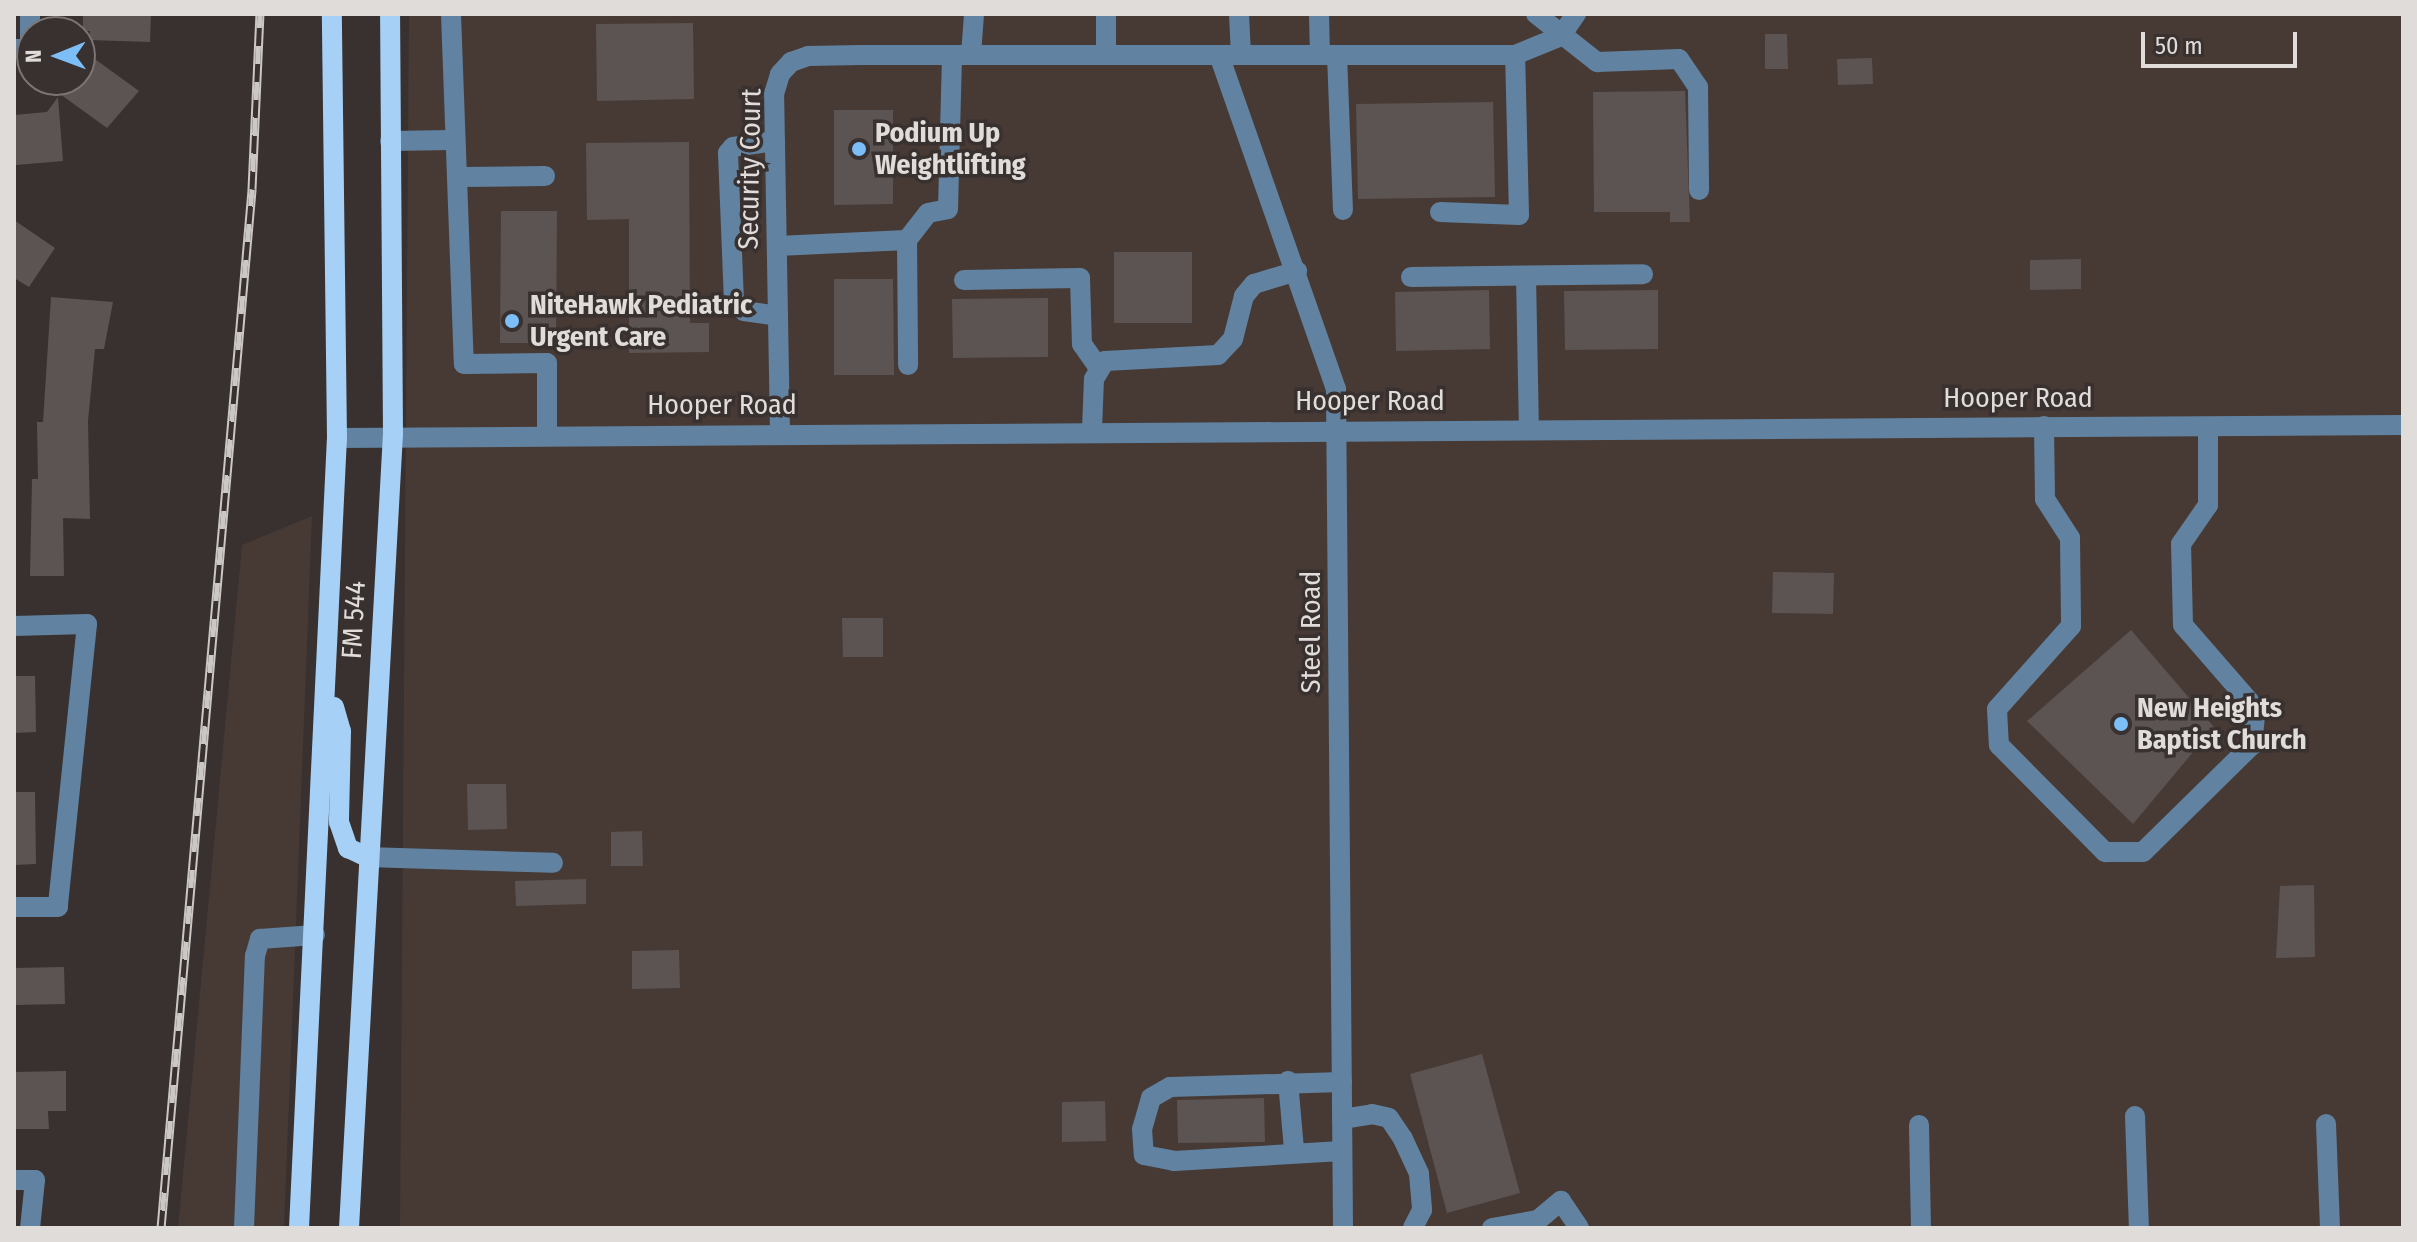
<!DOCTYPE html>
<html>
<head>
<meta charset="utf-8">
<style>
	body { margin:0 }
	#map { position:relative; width:2417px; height:1242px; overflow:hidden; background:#38312f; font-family:"Fira Sans Condensed",sans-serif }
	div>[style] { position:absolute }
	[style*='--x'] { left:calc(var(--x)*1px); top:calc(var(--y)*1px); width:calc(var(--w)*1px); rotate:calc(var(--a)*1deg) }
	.built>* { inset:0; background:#473a35 }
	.building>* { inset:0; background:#5b5452 }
	.minor>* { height:20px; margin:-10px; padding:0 10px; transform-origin:10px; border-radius:10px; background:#6183a1 }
	.major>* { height:20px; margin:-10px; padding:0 10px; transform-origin:10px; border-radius:10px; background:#a6d0f5 }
	.rail>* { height:9px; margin-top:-4.5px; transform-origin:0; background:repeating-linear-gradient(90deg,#38312f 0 18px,#cbc7c5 0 36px); box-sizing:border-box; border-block:2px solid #cbc7c5 }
	.dots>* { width:22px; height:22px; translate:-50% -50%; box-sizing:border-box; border:4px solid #38312f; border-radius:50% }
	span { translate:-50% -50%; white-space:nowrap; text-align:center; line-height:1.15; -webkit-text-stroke:7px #38312f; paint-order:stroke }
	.poi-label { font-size:28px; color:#e0dcda; font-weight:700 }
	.left { translate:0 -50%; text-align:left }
	.street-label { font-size:28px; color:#e0dcda }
	.frame { position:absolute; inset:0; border:16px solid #e0dcda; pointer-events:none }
	.north { position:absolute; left:16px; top:16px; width:80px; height:80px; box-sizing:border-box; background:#38312f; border:2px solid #7b7573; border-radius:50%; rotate:269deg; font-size:22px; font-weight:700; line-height:32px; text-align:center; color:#e0dcda }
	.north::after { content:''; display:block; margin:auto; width:28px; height:36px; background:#7bbef8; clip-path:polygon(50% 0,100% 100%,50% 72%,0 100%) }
	.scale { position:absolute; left:2141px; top:32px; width:156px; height:36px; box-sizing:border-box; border:4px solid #e0dcda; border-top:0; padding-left:10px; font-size:24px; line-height:28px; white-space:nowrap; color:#e0dcda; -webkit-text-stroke:6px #38312f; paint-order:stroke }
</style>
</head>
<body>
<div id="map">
	<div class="built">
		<i style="clip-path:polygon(409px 14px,2403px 14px,2403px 1228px,400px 1228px)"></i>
		<i style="clip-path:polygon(312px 516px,284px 1228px,178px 1228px,242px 545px)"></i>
	</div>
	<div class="building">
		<i style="clip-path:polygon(83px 14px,151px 14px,150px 42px,89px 40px,90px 31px,83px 31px)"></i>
		<i style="clip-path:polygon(693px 23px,694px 99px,597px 101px,596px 24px)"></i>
		<i style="clip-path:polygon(1765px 34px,1787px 34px,1788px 69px,1765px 69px)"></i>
		<i style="clip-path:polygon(88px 54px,139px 91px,107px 128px,60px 94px,70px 80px,80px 80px,80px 66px)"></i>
		<i style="clip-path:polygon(1872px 58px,1873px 84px,1838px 85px,1837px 59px)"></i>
		<i style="clip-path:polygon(1685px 91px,1690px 222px,1670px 222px,1670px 212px,1594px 212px,1593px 92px)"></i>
		<i style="clip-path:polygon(58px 97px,63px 161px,16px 165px,14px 115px,47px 112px)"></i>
		<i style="clip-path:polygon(1493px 102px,1495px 197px,1358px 199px,1356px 104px)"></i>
		<i style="clip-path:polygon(834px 110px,893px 110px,893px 204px,834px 205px)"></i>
		<i style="clip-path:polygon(689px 142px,690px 323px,709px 323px,709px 352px,629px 353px,629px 219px,587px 220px,586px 143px)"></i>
		<i style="clip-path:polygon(501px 211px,557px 211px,556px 343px,500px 343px)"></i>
		<i style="clip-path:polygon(14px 220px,55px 248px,29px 287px,14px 278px)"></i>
		<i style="clip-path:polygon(1114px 252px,1192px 252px,1192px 323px,1114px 323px)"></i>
		<i style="clip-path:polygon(2081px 259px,2081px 289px,2030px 290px,2030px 260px)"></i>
		<i style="clip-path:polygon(834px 279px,893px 279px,894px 375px,834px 375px)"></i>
		<i style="clip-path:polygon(1489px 290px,1490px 349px,1396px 351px,1395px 292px)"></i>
		<i style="clip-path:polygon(1658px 290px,1658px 349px,1565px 350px,1564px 291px)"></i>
		<i style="clip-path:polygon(51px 297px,113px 302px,104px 349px,95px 349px,88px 421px,90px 519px,63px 518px,64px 576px,30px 576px,32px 479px,38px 479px,37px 422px,43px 422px)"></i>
		<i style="clip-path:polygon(1048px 298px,1048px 357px,953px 358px,952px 299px)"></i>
		<i style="clip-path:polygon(1773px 572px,1834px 573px,1833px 614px,1772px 613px)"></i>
		<i style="clip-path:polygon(842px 618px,883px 618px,883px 657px,843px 657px)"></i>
		<i style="clip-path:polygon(2131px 630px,2214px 727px,2133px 824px,2027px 721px)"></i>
		<i style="clip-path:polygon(14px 676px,35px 676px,36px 732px,14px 733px)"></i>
		<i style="clip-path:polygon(467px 784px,506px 784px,507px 829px,468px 830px)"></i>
		<i style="clip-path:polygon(15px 792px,35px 792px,36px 864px,14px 865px)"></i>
		<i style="clip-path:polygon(642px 831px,643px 866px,611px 866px,611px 832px)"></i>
		<i style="clip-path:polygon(586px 879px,586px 904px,516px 906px,515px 881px)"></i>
		<i style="clip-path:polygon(2314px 885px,2315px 957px,2276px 958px,2280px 886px)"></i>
		<i style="clip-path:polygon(679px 950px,680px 988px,632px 989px,632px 951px)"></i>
		<i style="clip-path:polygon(64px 967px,65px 1004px,14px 1005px,14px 968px)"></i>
		<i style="clip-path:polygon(1482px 1054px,1520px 1193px,1447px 1213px,1410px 1074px)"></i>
		<i style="clip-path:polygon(66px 1071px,66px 1111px,48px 1111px,49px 1129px,14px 1129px,14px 1072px)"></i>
		<i style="clip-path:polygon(1264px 1098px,1265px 1142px,1178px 1143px,1177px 1100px)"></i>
		<i style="clip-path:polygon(1105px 1101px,1106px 1141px,1062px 1142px,1062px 1102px)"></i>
	</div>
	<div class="minor">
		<i style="--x:451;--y:14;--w:350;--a:87.9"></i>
		<i style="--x:464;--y:364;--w:83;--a:-0.7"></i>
		<i style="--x:547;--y:363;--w:71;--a:90"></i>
		<i style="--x:1239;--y:14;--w:41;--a:87.2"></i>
		<i style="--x:1319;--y:14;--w:41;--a:88.6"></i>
		<i style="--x:1536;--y:14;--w:78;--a:38.2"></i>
		<i style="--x:1597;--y:62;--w:82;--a:-2.1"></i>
		<i style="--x:1679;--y:59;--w:34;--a:56"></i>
		<i style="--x:1698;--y:87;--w:103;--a:89.4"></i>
		<i style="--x:1561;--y:36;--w:27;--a:-56"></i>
		<i style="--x:14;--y:49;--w:16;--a:0"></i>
		<i style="--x:30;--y:49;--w:35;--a:-90"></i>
		<i style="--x:971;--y:55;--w:41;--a:-85.8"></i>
		<i style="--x:1106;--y:55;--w:41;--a:-90"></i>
		<i style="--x:1219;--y:55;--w:354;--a:70.7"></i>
		<i style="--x:1336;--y:389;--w:839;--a:89.52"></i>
		<i style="--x:1337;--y:55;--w:155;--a:87.8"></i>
		<i style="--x:390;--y:141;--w:62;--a:-0.9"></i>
		<i style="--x:775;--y:141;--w:42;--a:171.9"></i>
		<i style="--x:733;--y:147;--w:8;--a:130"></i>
		<i style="--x:728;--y:153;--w:148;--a:87.7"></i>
		<i style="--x:734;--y:301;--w:14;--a:45"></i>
		<i style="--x:744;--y:311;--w:34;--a:8"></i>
		<i style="--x:461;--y:177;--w:84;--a:-0.7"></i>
		<i style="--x:1440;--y:212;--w:79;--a:2.2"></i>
		<i style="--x:1519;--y:215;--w:160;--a:-91.4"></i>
		<i style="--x:907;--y:240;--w:125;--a:89.5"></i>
		<i style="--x:777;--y:246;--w:130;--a:-2.6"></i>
		<i style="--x:907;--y:240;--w:34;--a:-52"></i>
		<i style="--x:928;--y:213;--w:20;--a:-11"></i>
		<i style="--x:948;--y:209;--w:154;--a:-88.5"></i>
		<i style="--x:1526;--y:276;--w:152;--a:88.9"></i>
		<i style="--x:1411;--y:277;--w:232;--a:-0.7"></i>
		<i style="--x:964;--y:280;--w:116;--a:-1"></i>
		<i style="--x:1080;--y:278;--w:66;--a:88.3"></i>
		<i style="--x:1082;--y:344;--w:29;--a:55"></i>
		<i style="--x:2044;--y:426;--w:73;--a:89.2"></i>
		<i style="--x:2045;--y:499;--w:46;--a:57.3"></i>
		<i style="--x:2070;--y:538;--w:88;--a:89.3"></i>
		<i style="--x:2071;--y:626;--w:111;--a:131.7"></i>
		<i style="--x:1997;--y:709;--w:36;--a:87"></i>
		<i style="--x:1999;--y:745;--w:151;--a:45.3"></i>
		<i style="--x:2105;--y:852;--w:38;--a:0"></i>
		<i style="--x:2143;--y:852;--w:153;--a:-44.5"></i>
		<i style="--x:2252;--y:745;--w:36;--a:-84"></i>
		<i style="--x:2256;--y:709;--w:111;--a:-131"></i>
		<i style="--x:2183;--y:625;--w:81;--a:-91.4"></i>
		<i style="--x:2181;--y:544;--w:47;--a:-55.3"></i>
		<i style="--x:2208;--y:505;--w:78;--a:-90"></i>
		<i style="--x:1092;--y:430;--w:51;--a:-87.8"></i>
		<i style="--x:1094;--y:379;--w:21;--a:-59"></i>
		<i style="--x:1105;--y:361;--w:113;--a:-3"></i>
		<i style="--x:1218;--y:355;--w:22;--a:-47"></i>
		<i style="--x:1233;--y:339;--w:44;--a:-75.7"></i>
		<i style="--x:1244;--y:296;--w:16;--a:-50"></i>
		<i style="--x:1254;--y:284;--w:45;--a:-16.8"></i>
		<i style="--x:780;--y:432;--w:338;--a:-91"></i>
		<i style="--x:774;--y:94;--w:21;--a:-73"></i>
		<i style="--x:780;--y:74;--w:16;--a:-47"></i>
		<i style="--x:791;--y:62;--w:18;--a:-19"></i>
		<i style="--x:808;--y:56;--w:53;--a:-1.1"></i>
		<i style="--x:861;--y:55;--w:654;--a:0"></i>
		<i style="--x:1515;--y:55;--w:50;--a:-22.4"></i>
		<i style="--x:337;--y:438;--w:2066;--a:-0.36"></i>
		<i style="--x:14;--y:626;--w:73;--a:-1.6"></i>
		<i style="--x:87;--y:624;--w:284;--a:95.9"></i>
		<i style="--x:58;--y:907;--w:44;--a:180"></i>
		<i style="--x:367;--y:857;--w:186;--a:1.8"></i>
		<i style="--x:1288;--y:1081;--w:69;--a:85"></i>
		<i style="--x:1342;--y:1082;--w:172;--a:178.3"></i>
		<i style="--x:1170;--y:1087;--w:22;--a:150"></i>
		<i style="--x:1151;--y:1098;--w:32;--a:106"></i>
		<i style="--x:1142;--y:1129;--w:26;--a:86"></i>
		<i style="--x:1144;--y:1155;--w:31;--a:11"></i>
		<i style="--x:1174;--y:1161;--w:168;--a:-3.4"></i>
		<i style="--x:2135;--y:1116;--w:112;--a:88"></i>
		<i style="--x:1342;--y:1119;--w:30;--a:-9"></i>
		<i style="--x:1372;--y:1114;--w:17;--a:13"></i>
		<i style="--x:1389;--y:1118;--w:25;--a:56"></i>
		<i style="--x:1403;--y:1139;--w:38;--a:65"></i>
		<i style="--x:1419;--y:1174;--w:36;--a:85"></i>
		<i style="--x:1422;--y:1210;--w:20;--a:117"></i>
		<i style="--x:2326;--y:1124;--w:104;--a:87.8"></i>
		<i style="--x:1919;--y:1125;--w:103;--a:88.9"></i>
		<i style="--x:14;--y:1180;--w:21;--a:0"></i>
		<i style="--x:35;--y:1180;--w:48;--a:95.9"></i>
		<i style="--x:244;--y:1228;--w:272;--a:-87.7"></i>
		<i style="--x:255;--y:956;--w:18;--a:-74"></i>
		<i style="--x:260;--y:939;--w:55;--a:-4.2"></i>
		<i style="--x:1492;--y:1228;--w:47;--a:-9.9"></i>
		<i style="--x:1538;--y:1220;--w:30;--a:-40"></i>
		<i style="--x:1561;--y:1201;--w:32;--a:56"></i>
	</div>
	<div class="major">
		<i style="--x:334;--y:707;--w:25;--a:74"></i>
		<i style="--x:341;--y:731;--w:91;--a:91.3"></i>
		<i style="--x:339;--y:822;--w:28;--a:71"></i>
		<i style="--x:348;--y:848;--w:21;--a:25"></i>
		<i style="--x:299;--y:1228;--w:791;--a:-87.25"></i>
		<i style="--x:337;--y:438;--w:424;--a:-90.7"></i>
		<i style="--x:349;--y:1228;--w:795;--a:-86.83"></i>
		<i style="--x:393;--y:434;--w:420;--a:-90.4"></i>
	</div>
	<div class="rail">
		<i style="--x:161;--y:1228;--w:1043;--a:-84.99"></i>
		<i style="--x:252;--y:189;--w:175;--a:-87.4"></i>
	</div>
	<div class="dots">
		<i style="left:859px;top:149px;background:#7bbef8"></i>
		<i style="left:512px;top:321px;background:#7bbef8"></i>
		<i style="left:2121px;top:724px;background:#7bbef8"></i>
	</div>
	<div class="poi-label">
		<span class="left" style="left:875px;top:149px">Podium Up<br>Weightlifting</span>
		<span class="left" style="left:530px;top:321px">NiteHawk Pediatric<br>Urgent Care</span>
		<span class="left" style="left:2137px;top:724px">New Heights<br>Baptist Church</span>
	</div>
	<div class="street-label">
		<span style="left:750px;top:169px;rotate:-89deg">Security Court</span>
		<span style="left:2018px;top:398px">Hooper Road</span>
		<span style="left:1370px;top:401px">Hooper Road</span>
		<span style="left:722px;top:405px">Hooper Road</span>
		<span style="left:354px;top:620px;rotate:-87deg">FM 544</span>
		<span style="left:1311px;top:632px;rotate:-90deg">Steel Road</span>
	</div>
	<div class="frame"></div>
	<div class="north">N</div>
	<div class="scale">50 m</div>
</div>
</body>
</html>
